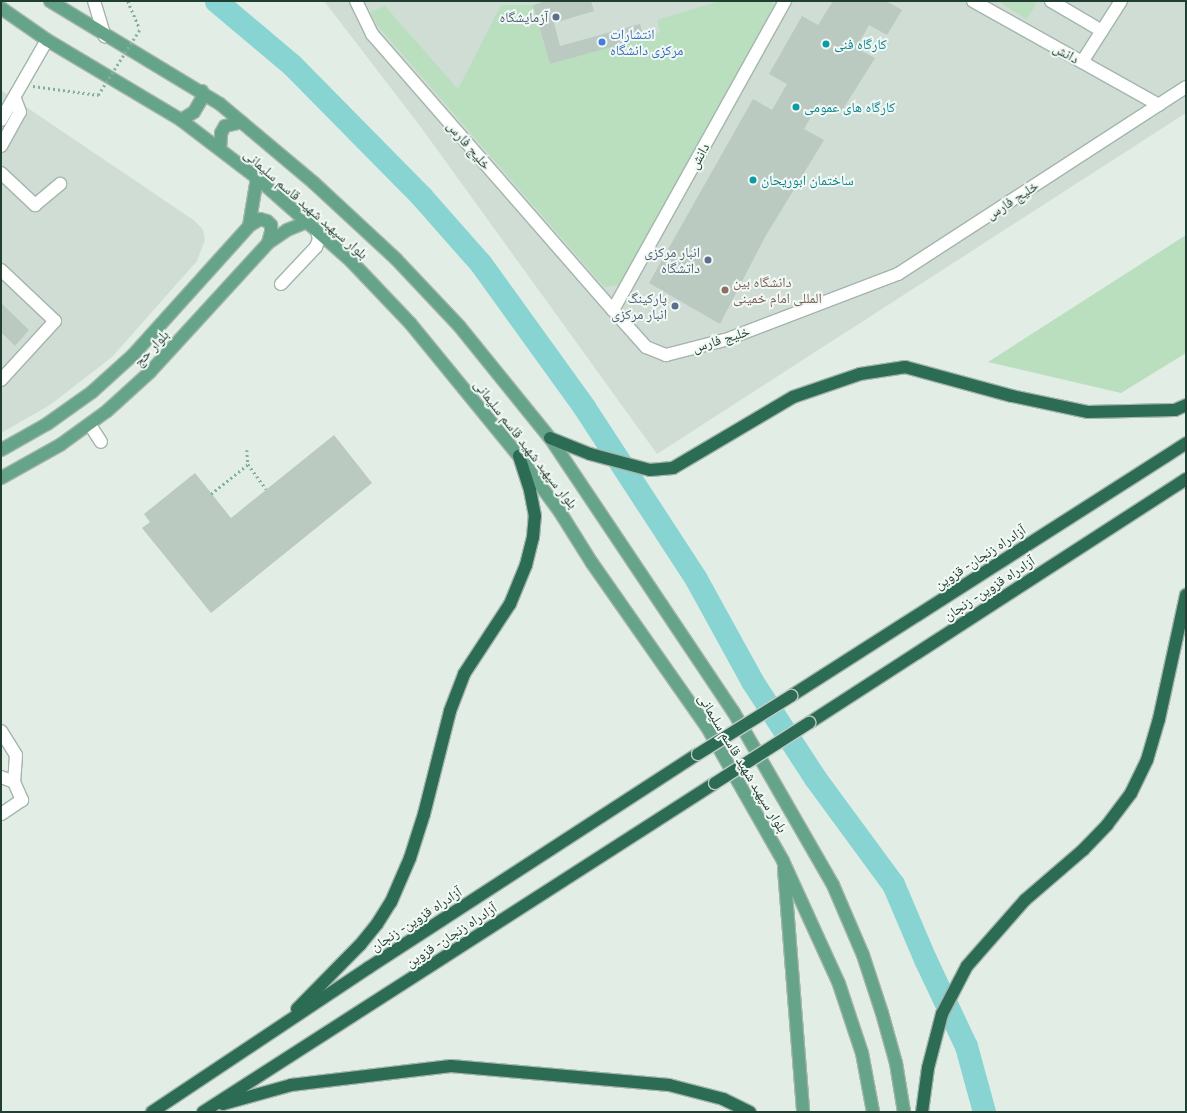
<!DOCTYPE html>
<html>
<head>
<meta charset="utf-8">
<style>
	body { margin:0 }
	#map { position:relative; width:1187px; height:1113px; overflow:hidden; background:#e2ede6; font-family:"Public Sans","Noto Naskh Arabic",sans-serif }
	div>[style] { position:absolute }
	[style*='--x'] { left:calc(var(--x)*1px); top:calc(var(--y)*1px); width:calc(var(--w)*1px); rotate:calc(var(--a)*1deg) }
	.built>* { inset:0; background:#d0ddd5 }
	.green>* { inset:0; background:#badfbe }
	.river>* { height:23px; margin:-11.5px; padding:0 11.5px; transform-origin:11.5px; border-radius:11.5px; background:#88d4d3 }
	.building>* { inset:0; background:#bacac1 }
	.path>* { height:2.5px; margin-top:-1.25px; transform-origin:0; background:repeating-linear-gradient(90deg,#81b19a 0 2px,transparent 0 5px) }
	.roads { filter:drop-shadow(1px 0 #a4b5ac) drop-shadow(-1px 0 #a4b5ac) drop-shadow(0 1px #a4b5ac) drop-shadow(0 -1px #a4b5ac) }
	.minor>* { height:12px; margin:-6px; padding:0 6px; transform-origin:6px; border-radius:6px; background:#fff }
	.major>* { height:12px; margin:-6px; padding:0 6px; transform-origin:6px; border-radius:6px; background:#65a489 }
	.highway>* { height:12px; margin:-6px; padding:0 6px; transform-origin:6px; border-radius:6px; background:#2c6c54 }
	.path-bridge>* { height:2.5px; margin-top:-1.25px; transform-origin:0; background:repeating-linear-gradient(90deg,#81b19a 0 2px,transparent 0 5px) }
	.bridges { filter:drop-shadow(1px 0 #c1c9c6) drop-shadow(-1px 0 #c1c9c6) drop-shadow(0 1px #c1c9c6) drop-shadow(0 -1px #c1c9c6) }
	.highway-bridge>* { height:12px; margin:-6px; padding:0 6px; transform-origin:6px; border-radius:6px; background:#2c6c54 }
	.dots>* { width:11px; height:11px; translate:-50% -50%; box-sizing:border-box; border:2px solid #f2f9f5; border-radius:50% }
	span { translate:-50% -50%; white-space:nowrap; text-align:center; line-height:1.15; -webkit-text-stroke:4px #f2f9f5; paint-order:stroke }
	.service-label { font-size:14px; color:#4e5e75 }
	.right { translate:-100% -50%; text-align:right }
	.shop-label { font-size:14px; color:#366cbe }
	.left { translate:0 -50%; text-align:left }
	.culture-label { font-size:14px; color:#0d838f }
	.street-label { font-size:14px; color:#213e32 }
	.education-label { font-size:14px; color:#785e54 }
	.frame { position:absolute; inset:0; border:2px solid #213e32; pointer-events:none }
</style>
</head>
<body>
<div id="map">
	<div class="built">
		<i style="clip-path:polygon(324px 1px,1186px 1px,1186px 113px,657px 454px,420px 126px)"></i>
		<i style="clip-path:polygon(1px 90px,195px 221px,203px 230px,205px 240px,197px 261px,112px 357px,50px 405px,1px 433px)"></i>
	</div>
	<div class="green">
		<i style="clip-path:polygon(720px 1px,772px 1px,776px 10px,624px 284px,604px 287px,377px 25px,370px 12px,385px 6px,458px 89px,501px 5px,533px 5px,550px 64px,660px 32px,657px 20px)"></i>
		<i style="clip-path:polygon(1003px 1px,1035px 1px,1036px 5px,1026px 19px,1001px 3px)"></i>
		<i style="clip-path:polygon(1186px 235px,1186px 353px,1121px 393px,988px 362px)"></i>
	</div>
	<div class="river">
		<i style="--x:216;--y:1;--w:99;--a:40.1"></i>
		<i style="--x:292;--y:65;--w:185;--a:45.4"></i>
		<i style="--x:422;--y:197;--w:89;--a:48.6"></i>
		<i style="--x:481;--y:264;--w:176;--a:54.2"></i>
		<i style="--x:584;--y:407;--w:205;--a:56.9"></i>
		<i style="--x:696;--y:579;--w:116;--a:61.2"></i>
		<i style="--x:752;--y:681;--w:116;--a:57"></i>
		<i style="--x:815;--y:778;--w:132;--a:53.7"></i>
		<i style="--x:893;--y:884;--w:82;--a:66.9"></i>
		<i style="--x:925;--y:959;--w:96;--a:64.8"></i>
		<i style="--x:966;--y:1046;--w:68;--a:74.7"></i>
	</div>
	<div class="building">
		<i style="clip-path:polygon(546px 1px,591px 1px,594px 11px,554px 23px,560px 46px,640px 24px,644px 38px,550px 64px,533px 5px)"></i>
		<i style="clip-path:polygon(833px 1px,886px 1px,902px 10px,887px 35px,869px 25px,856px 48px,875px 58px,840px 114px,819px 103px,804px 129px,824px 140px,765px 237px,720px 324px,649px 283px,753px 99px,772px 110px,787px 84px,769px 74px,802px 16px,818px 25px)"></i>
		<i style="clip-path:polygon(1px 303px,29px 330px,15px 346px,1px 332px)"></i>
		<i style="clip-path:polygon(334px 435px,372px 483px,211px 613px,142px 528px,150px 522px,144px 514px,195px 473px,231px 518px)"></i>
	</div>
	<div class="path">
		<i style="--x:128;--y:1;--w:30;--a:67"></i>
		<i style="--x:33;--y:86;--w:66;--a:7.9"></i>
		<i style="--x:247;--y:450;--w:14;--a:86"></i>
		<i style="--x:248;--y:464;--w:31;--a:54"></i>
		<i style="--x:211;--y:494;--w:48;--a:-39"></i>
	</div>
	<div class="roads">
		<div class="minor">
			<i style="--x:94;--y:1;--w:37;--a:73"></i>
			<i style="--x:356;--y:1;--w:37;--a:64"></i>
			<i style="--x:372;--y:34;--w:366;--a:48.9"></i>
			<i style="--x:613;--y:310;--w:50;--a:48.3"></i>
			<i style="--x:646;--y:347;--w:22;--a:22"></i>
			<i style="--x:666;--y:355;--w:61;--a:-14.3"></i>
			<i style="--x:725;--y:340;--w:185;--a:-20.9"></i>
			<i style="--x:898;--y:274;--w:343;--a:-33"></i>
			<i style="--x:973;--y:1;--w:213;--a:29.2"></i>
			<i style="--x:1051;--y:1;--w:59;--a:30.5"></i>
			<i style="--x:1082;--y:62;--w:72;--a:-57.4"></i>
			<i style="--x:1;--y:120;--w:92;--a:-60.1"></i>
			<i style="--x:1;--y:146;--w:39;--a:-61"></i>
			<i style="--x:20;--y:112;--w:14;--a:-111"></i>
			<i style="--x:1;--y:173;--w:47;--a:43.3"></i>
			<i style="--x:35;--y:205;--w:33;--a:-40"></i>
			<i style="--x:1;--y:270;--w:74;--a:43.4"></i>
			<i style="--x:55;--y:321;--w:80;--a:132.5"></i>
			<i style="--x:281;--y:284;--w:51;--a:-46.6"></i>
			<i style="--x:316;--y:247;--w:9;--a:-69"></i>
			<i style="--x:319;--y:239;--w:8;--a:-104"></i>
			<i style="--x:613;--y:310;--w:354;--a:-60.9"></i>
			<i style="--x:90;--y:425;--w:20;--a:57"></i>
			<i style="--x:1;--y:731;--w:28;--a:58"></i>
			<i style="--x:16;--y:755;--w:27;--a:94"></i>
			<i style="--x:14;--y:782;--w:20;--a:66"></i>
			<i style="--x:22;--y:800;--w:25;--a:146"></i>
			<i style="--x:1;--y:777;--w:14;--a:21"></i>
		</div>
		<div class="major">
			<i style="--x:50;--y:1;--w:199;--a:31.2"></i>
			<i style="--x:220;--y:104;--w:123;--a:40"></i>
			<i style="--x:314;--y:183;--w:112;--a:42.8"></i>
			<i style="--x:396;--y:259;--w:93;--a:46.7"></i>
			<i style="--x:460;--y:327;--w:143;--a:51"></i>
			<i style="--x:550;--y:438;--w:329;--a:56.2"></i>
			<i style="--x:733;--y:711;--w:201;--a:60.1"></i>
			<i style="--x:833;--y:885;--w:76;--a:66.8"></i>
			<i style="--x:863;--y:955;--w:61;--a:71.9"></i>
			<i style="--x:882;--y:1013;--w:52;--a:74.4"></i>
			<i style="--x:896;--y:1063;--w:50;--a:80.7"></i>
			<i style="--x:1;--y:8;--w:56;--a:34.8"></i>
			<i style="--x:47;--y:40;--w:156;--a:30.8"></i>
			<i style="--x:181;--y:120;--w:96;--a:37.3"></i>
			<i style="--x:257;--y:178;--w:125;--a:41.4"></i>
			<i style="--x:351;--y:261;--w:86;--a:46.4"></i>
			<i style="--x:410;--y:323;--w:172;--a:50.7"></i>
			<i style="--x:519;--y:456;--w:69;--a:53.8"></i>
			<i style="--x:560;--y:512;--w:60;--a:57.9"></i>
			<i style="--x:592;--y:563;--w:200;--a:55"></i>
			<i style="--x:707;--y:727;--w:154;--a:60.4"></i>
			<i style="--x:783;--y:861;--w:135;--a:65.5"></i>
			<i style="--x:839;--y:984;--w:73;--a:71.6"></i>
			<i style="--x:862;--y:1053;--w:60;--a:79.4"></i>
			<i style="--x:181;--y:120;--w:15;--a:-32"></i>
			<i style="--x:194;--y:112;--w:16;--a:-60"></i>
			<i style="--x:202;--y:98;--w:7;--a:-90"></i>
			<i style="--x:220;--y:149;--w:16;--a:-86"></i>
			<i style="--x:221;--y:133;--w:8;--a:-60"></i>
			<i style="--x:225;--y:126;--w:17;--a:-13"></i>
			<i style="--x:249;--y:226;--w:13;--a:-32"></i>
			<i style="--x:260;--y:219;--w:7;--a:16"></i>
			<i style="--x:267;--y:221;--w:6;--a:45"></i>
			<i style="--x:271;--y:225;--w:7;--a:90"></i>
			<i style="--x:271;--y:232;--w:11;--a:105"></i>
			<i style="--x:1;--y:450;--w:53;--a:-29.5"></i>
			<i style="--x:47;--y:424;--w:55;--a:-35.4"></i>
			<i style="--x:92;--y:392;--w:55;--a:-42.1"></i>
			<i style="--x:133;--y:355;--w:173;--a:-48"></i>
			<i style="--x:249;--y:226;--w:49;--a:-80.5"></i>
			<i style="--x:1;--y:478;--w:68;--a:-29.2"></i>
			<i style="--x:60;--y:445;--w:58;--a:-35.9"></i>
			<i style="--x:107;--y:411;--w:58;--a:-42.2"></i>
			<i style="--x:150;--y:372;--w:175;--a:-47.5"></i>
			<i style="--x:268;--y:243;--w:23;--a:-34"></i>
			<i style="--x:287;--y:230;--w:22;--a:-22"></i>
			<i style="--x:784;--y:868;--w:245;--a:85.5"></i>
		</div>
		<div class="highway">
			<i style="--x:550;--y:438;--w:43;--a:21.8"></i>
			<i style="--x:590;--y:454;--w:62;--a:14.9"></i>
			<i style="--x:650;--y:470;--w:23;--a:-5"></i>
			<i style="--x:673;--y:468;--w:139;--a:-30.6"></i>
			<i style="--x:793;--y:397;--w:71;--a:-18.9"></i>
			<i style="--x:860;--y:374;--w:46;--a:-8.8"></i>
			<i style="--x:905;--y:367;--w:111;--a:15.2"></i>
			<i style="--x:1012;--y:396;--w:78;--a:11.9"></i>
			<i style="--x:1088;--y:412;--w:87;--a:-1.3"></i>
			<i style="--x:1175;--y:410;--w:12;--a:-24"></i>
			<i style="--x:791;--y:696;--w:469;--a:-32.6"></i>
			<i style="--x:809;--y:723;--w:449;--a:-32.9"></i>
			<i style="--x:297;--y:1009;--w:90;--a:-45.5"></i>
			<i style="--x:360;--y:945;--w:27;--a:-51"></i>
			<i style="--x:377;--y:924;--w:26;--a:-58"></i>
			<i style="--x:391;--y:902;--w:48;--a:-66.6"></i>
			<i style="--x:410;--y:858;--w:46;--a:-72.3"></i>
			<i style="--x:424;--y:814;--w:106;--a:-75.8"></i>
			<i style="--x:450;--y:711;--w:40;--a:-69"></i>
			<i style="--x:464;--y:674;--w:84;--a:-56.7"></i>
			<i style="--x:510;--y:604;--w:42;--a:-67.7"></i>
			<i style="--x:526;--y:565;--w:29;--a:-76"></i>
			<i style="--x:533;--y:537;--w:21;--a:-85"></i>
			<i style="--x:535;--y:516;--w:26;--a:-101"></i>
			<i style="--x:530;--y:490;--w:36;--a:-108"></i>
			<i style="--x:223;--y:1104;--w:71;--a:-15.6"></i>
			<i style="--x:291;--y:1085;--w:161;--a:-6.8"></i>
			<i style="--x:451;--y:1066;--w:219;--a:5"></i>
			<i style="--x:669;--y:1085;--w:56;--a:14.5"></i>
			<i style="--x:723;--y:1099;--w:30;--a:26"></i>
			<i style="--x:152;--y:1112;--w:260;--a:-33.7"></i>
			<i style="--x:368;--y:968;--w:393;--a:-33"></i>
			<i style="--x:203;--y:1112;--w:609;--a:-32.72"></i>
			<i style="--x:922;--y:1112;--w:44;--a:-82.2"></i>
			<i style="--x:928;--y:1068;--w:56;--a:-75.5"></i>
			<i style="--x:942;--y:1014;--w:54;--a:-62.5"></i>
			<i style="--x:967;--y:966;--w:88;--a:-48.7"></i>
			<i style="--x:1025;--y:900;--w:77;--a:-40.8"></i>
			<i style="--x:1083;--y:850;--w:35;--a:-46"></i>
			<i style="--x:1107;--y:825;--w:40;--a:-53"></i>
			<i style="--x:1131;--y:793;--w:37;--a:-64"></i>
			<i style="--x:1147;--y:760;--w:43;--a:-73.7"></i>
			<i style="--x:1159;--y:719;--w:127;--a:-77.7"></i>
		</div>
	</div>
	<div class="path-bridge">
		<i style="--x:98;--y:95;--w:78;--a:-57.5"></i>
	</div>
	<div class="bridges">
		<div class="highway-bridge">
			<i style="--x:698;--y:754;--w:110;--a:-31.9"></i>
			<i style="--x:715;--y:783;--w:112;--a:-32.6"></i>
		</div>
	</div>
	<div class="dots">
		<i style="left:556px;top:17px;background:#5c6f8a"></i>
		<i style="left:602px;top:42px;background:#3f7fe0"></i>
		<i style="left:826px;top:44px;background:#0f9aa8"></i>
		<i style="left:796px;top:107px;background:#0f9aa8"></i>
		<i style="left:753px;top:180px;background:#0f9aa8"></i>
		<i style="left:708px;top:260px;background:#5c6f8a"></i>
		<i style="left:725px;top:290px;background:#8d6e63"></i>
		<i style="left:675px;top:306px;background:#5c6f8a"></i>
	</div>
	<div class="service-label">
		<span class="right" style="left:548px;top:17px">آزمایشگاه</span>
		<span class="right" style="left:700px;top:260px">انبار مرکزی<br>داتشگاه</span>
		<span class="right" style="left:667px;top:306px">پارکینگ<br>انبار مرکزی</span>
	</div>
	<div class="shop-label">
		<span class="left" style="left:610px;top:42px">انتشارات<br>مرکزی دانشگاه</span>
	</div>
	<div class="culture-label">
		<span class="left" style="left:834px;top:44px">کارگاه فنی</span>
		<span class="left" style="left:804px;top:107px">کارگاه های عمومی</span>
		<span class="left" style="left:761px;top:180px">ساختمان ابوریحان</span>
	</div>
	<div class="street-label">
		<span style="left:1066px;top:53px;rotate:29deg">دانش</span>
		<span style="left:469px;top:145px;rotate:49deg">خلیج فارس</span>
		<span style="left:699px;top:156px;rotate:-61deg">دانش</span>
		<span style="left:1012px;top:200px;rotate:-33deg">خلیج فارس</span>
		<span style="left:306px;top:204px;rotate:41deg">بلوار سپهبد شهید قاسم سلیمانی</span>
		<span style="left:721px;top:339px;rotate:-17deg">خلیج فارس</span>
		<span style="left:151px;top:348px;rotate:-47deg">بلوار حج</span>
		<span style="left:526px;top:444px;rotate:52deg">بلوار سپهبد شهید قاسم سلیمانی</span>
		<span style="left:980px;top:557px;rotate:-33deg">آزادراه زنجان - قزوین</span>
		<span style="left:989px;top:588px;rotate:-33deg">آزادراه قزوین - زنجان</span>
		<span style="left:743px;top:763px;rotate:59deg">بلوار سپهبد شهید قاسم سلیمانی</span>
		<span style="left:416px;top:919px;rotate:-33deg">آزادراه قزوین - زنجان</span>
		<span style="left:451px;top:935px;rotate:-33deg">آزادراه زنجان - قزوین</span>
	</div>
	<div class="education-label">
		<span class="left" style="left:733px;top:290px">دانشگاه بین<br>المللی امام خمینی</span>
	</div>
	<div class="frame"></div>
</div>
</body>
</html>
